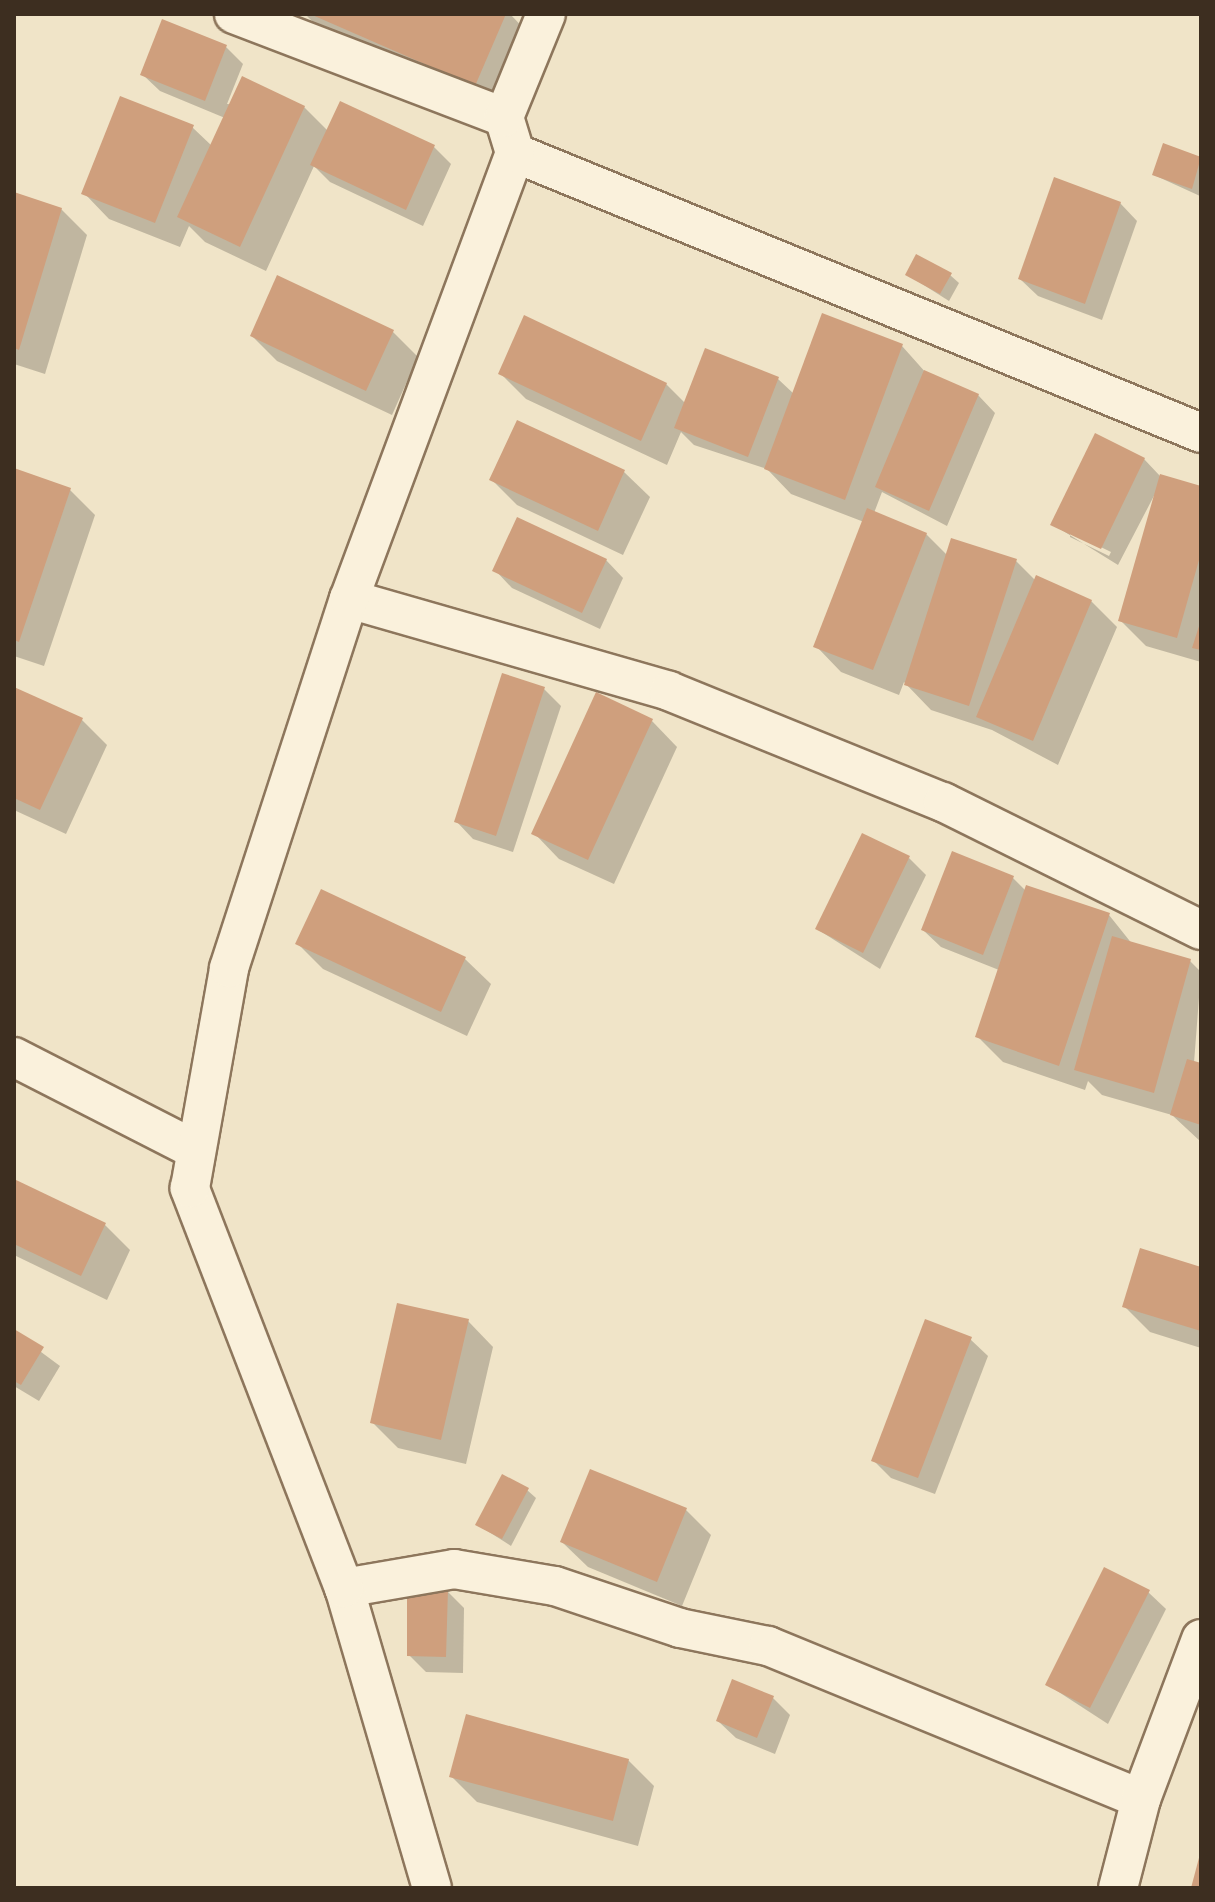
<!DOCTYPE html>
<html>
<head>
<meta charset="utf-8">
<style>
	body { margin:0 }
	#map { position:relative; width:1215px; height:1902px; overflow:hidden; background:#f0e4c8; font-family:"Times New Roman",serif }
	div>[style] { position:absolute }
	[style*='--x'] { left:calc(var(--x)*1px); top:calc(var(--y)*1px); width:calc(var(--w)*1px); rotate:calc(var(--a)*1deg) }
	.shadow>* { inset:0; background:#0003 }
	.building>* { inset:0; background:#cf9f7d }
	.roads { filter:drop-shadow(2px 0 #8d765c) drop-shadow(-2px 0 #8d765c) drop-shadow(0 2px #8d765c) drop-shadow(0 -2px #8d765c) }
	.minor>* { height:38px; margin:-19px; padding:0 19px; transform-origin:19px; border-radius:19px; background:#faf1dc }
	span { translate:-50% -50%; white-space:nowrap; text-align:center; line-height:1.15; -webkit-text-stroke:8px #f7eed8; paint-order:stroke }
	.frame { position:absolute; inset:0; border:16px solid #3d2e20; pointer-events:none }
</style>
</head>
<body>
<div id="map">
	<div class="shadow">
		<i style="clip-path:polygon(305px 14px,510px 14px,532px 37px,501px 110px,324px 33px)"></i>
		<i style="clip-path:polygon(226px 47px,243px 64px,227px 104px,304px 107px,328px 131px,341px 104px,434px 147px,451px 164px,423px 226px,330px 182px,314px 166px,266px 271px,205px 242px,189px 226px,180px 247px,109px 219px,84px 193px,192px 127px,212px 146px,225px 118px,160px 91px,142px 74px)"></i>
		<i style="clip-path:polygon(1164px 146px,1201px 159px,1200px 196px,1154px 175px)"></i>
		<i style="clip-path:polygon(14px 194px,61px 209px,87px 235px,45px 374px,14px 364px)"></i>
		<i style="clip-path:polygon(1120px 203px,1137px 221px,1102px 320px,1038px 296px,1020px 279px)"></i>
		<i style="clip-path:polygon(908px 275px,950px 275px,959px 283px,949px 301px)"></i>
		<i style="clip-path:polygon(393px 332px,418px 357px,392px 415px,277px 361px,252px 336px)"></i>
		<i style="clip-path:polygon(902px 346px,927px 374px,978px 395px,995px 413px,947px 526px,882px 492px,874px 513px,926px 534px,948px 556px,1016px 561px,1036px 581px,1091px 601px,1117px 627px,1058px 765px,992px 730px,931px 710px,904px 682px,899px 695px,841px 672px,816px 646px,864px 522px,791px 494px,767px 469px,694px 445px,681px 432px,667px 465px,526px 399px,500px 373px,666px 384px,686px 404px,778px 379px,794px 394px)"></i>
		<i style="clip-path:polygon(518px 422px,624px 472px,650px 497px,623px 555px,517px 505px,492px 480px)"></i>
		<i style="clip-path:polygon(evenodd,1144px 459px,1160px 476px,1201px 488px,1201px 662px,1146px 646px,1120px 620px,1157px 490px,1118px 565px,1052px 524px,1144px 459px,1070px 532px,1111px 552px,1109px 556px,1070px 537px,1070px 532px)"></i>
		<i style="clip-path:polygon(14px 470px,70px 490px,95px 515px,44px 666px,14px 656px)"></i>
		<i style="clip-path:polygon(606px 560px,623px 578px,600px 629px,512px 588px,495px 570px)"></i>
		<i style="clip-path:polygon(14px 689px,82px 720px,107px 745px,66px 834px,14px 810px)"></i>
		<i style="clip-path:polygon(544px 689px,561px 706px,513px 852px,473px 839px,456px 821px)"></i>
		<i style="clip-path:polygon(652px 721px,677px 747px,614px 884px,559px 859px,534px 833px)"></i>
		<i style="clip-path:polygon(909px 858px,926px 875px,880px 969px,817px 929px)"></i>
		<i style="clip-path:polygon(1013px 878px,1026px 891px,1109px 915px,1133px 945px,1190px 961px,1201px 972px,1194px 1063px,1201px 1065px,1201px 1142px,1172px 1115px,1102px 1095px,1088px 1081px,1085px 1090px,1003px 1062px,977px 1036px,999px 970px,941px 947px,923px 930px)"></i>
		<i style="clip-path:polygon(298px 944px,465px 959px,491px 984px,467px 1036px,323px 969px)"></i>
		<i style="clip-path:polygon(14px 1181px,105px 1225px,130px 1250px,107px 1300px,14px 1255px)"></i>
		<i style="clip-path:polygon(1201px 1269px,1201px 1348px,1150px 1332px,1124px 1306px)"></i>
		<i style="clip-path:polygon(468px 1321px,493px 1347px,466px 1464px,398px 1448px,373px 1423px)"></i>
		<i style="clip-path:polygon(14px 1332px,60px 1366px,39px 1401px,14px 1386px)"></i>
		<i style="clip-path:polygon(970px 1339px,988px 1356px,935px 1494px,891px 1478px,873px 1460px)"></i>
		<i style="clip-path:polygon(527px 1490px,536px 1498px,511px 1546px,478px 1525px)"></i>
		<i style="clip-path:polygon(686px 1510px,711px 1535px,682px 1606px,588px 1567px,562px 1542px)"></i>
		<i style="clip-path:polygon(447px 1591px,464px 1608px,463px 1673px,426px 1672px,409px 1655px)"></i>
		<i style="clip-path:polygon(1148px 1592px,1166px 1609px,1108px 1724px,1048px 1685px)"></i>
		<i style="clip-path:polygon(773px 1698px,790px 1715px,775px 1754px,736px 1738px,718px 1721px)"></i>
		<i style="clip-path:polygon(628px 1760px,654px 1786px,638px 1846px,477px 1802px,451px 1776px)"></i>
	</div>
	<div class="building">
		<i style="clip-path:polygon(310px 14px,506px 14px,475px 86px)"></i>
		<i style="clip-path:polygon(162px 19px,227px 45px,205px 101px,140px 75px)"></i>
		<i style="clip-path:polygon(242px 76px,305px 106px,240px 247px,177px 217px)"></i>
		<i style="clip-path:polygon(120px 96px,194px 125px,155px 223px,81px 194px)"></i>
		<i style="clip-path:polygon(340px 101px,435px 145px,406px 210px,310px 165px)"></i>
		<i style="clip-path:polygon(1163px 143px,1201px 157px,1192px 189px,1152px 175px)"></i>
		<i style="clip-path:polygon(1054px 177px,1121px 202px,1085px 304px,1018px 279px)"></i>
		<i style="clip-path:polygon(14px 192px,62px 208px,19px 350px,14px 348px)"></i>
		<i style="clip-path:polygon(916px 254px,952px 273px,940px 294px,905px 275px)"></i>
		<i style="clip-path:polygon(277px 275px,394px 330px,366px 391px,250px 336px)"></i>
		<i style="clip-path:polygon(822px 313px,903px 344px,845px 500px,764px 469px)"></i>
		<i style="clip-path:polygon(524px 315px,667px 383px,641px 441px,498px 374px)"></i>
		<i style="clip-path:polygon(705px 348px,779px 377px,748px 457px,674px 428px)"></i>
		<i style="clip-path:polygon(924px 370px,979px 394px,929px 511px,875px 487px)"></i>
		<i style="clip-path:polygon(517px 420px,625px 470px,598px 531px,489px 480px)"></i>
		<i style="clip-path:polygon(1095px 433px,1145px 458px,1101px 549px,1050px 525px)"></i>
		<i style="clip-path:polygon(14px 468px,71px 488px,19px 642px,14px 640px)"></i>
		<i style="clip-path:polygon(1160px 474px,1201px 486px,1201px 553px,1177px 638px,1118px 621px)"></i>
		<i style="clip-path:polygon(867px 508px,927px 533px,873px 670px,813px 647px)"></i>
		<i style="clip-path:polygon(517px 517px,607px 559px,582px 613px,492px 571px)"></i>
		<i style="clip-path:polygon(951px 538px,1017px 559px,969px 706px,904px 685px)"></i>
		<i style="clip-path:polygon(1036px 575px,1092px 600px,1033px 741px,976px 717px)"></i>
		<i style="clip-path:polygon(1200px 623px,1201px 623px,1201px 650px,1192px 648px)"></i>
		<i style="clip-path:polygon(502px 673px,545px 687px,496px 836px,454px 822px)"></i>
		<i style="clip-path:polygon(14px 687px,83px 718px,40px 810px,14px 798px)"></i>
		<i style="clip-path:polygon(596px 692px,653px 719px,588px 860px,531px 834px)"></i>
		<i style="clip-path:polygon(862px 833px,910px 856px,863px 953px,815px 929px)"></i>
		<i style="clip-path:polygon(952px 851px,1014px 876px,983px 955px,921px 930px)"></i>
		<i style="clip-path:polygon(1026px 885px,1110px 913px,1059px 1066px,975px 1037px)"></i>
		<i style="clip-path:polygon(321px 889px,466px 957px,441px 1012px,295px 944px)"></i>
		<i style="clip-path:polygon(1112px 936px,1191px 959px,1154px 1093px,1074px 1070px)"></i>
		<i style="clip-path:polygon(1187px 1059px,1201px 1063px,1201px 1125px,1170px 1115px)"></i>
		<i style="clip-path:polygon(14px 1179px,106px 1223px,81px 1276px,14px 1244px)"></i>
		<i style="clip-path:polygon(1140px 1248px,1201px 1267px,1201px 1331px,1122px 1307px)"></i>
		<i style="clip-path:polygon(397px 1303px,469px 1319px,441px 1440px,370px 1423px)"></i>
		<i style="clip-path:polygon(925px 1319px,972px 1337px,918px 1478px,871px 1461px)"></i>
		<i style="clip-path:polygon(14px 1329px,44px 1347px,21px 1385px,14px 1381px)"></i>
		<i style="clip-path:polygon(590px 1469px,687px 1508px,657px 1582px,560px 1542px)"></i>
		<i style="clip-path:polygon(502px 1474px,529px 1488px,502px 1539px,475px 1525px)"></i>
		<i style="clip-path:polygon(1104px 1567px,1150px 1590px,1090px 1708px,1045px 1685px)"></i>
		<i style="clip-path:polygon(407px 1588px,448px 1589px,446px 1657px,407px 1656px)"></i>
		<i style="clip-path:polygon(732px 1679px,774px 1696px,757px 1738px,716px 1721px)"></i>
		<i style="clip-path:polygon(466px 1714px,629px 1759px,613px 1821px,449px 1777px)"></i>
		<i style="clip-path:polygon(1200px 1854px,1201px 1888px,1191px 1888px)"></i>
	</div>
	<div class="roads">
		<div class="minor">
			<i style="--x:234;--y:14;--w:289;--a:20.9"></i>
			<i style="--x:515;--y:153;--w:741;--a:22.2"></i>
			<i style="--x:349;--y:599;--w:333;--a:16"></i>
			<i style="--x:669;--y:691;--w:296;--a:22.1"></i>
			<i style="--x:943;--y:802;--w:288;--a:26.4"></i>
			<i style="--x:14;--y:1057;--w:204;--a:27.1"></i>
			<i style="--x:344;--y:1588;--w:112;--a:-9.8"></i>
			<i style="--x:454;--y:1569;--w:102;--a:9.6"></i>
			<i style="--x:555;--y:1586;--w:132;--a:18.6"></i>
			<i style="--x:680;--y:1628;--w:90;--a:11.6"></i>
			<i style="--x:768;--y:1646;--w:403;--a:22.3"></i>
			<i style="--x:432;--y:1888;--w:313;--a:-106.3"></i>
			<i style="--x:344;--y:1588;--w:429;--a:-111.1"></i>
			<i style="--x:190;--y:1188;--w:223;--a:-79.9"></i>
			<i style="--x:229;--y:968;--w:388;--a:-72"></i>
			<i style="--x:349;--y:599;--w:476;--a:-69.6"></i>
			<i style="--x:515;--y:153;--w:38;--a:-107"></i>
			<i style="--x:504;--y:117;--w:111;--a:-67.8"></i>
			<i style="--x:1118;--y:1888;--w:92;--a:-75.5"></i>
			<i style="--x:1141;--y:1799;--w:171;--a:-69.4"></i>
		</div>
	</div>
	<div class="frame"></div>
</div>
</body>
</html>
